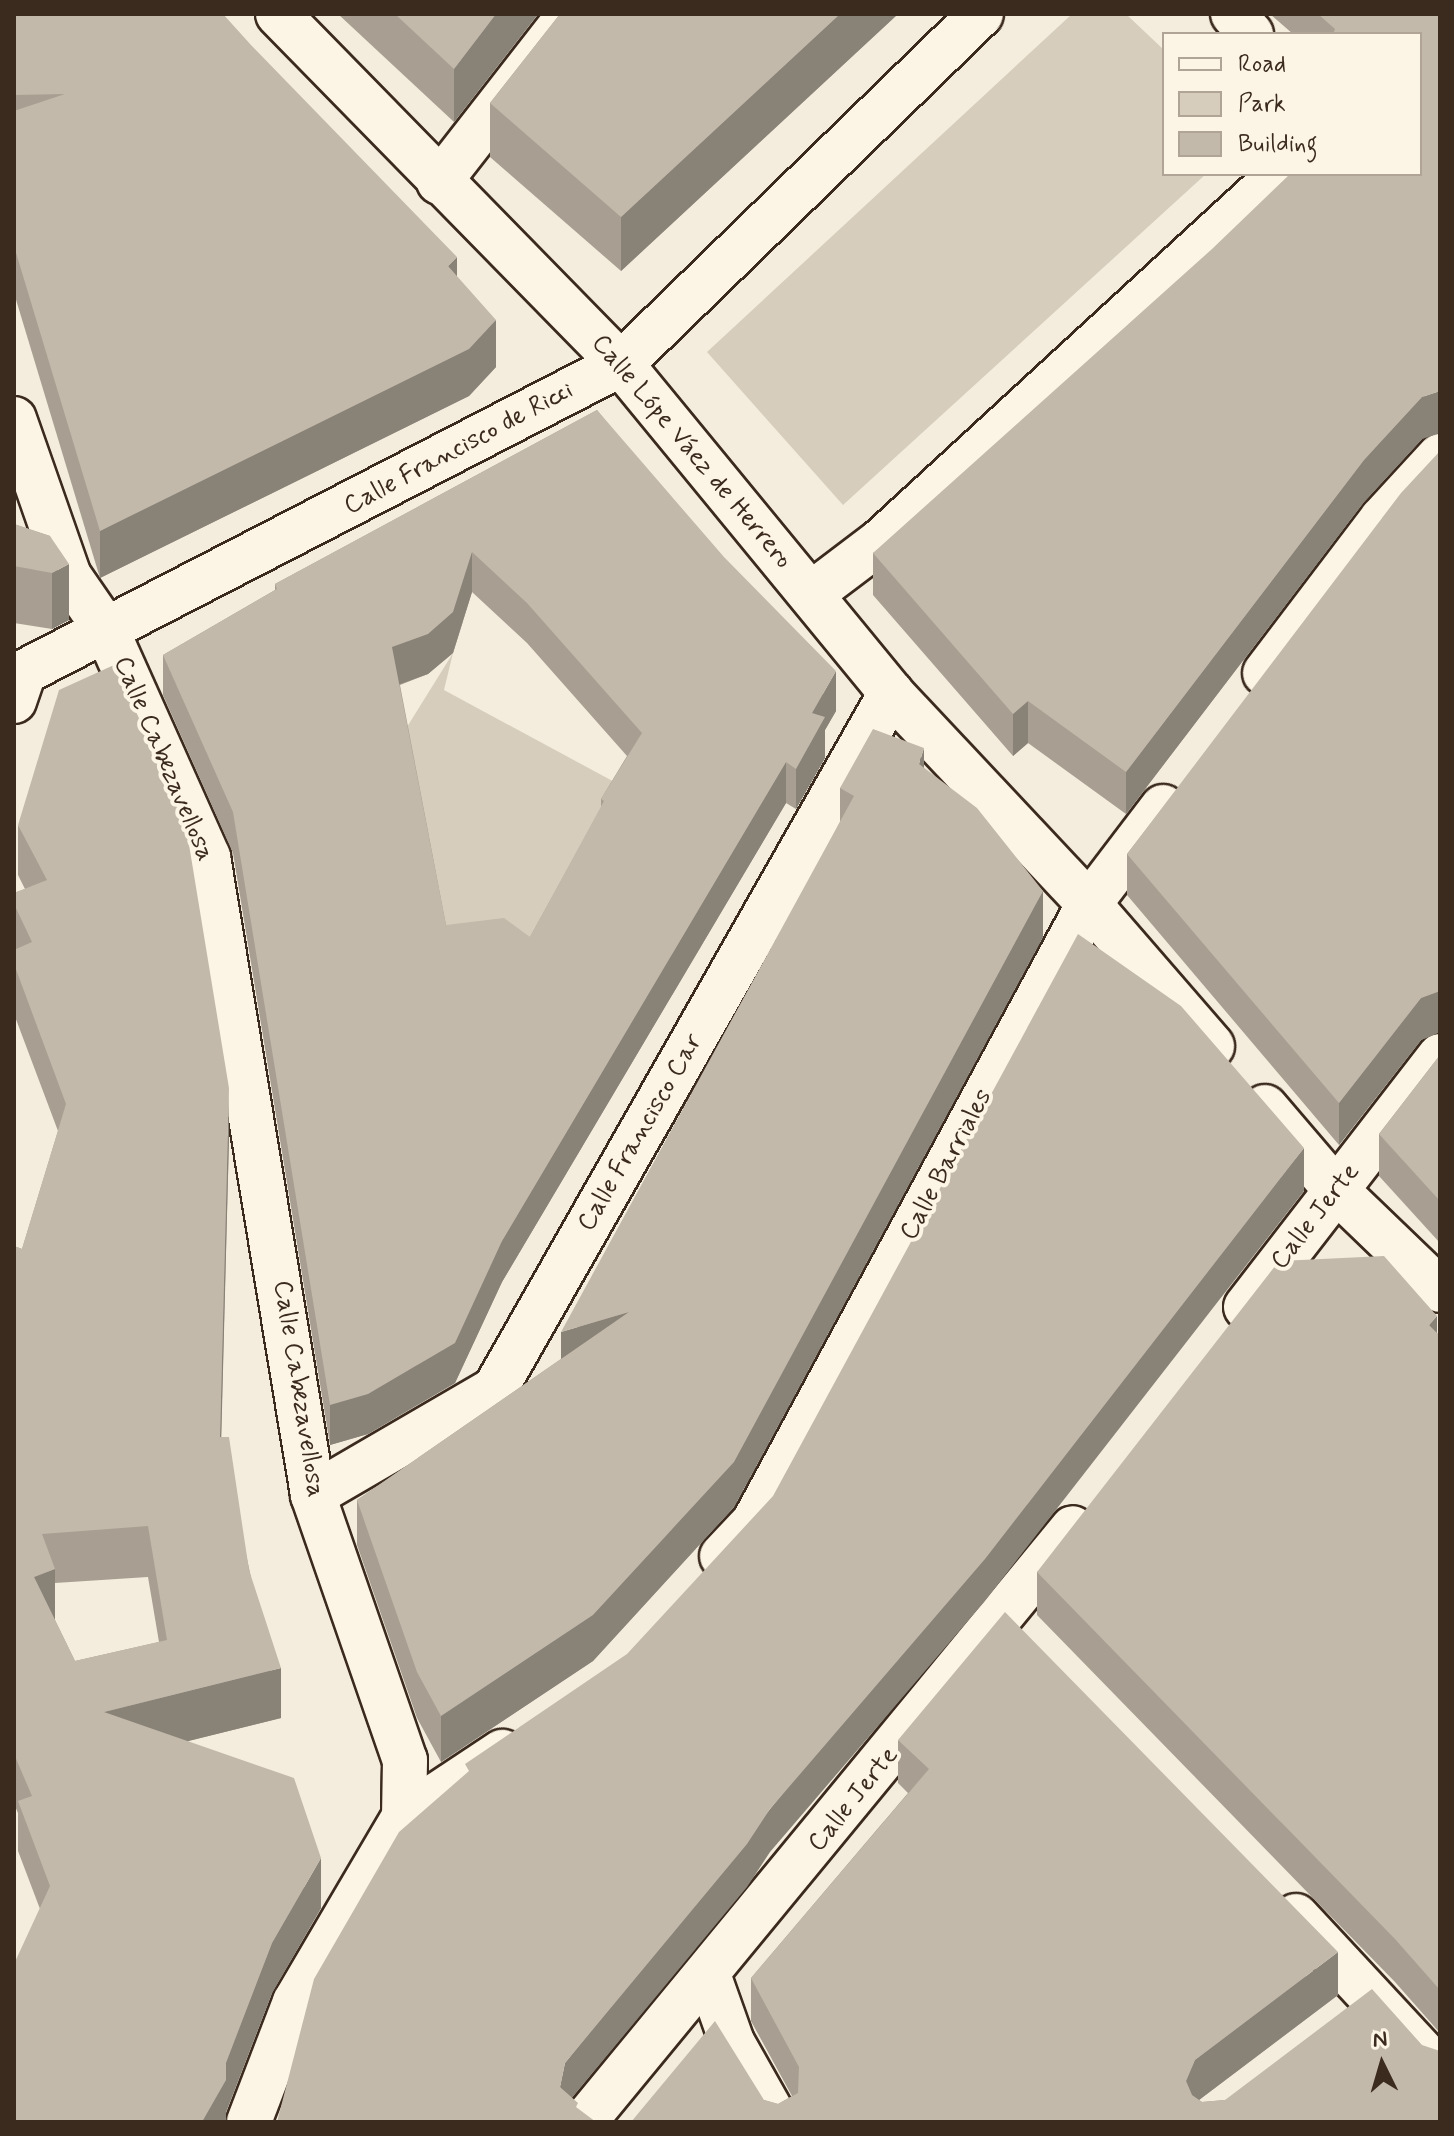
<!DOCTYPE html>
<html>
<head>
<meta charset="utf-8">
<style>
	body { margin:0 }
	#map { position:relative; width:1454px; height:2136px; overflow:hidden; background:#f4eddd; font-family:Mynerve,sans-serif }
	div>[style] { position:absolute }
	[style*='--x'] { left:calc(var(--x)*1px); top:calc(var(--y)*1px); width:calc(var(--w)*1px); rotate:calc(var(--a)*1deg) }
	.green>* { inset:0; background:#d6cdbd }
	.roads { filter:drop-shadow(2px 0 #3b2a1e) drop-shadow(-2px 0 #3b2a1e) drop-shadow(0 2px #3b2a1e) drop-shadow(0 -2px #3b2a1e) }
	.minor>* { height:44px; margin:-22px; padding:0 22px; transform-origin:22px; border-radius:22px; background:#fcf5e5 }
	.wall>* { inset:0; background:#a89f92 }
	.shaded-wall>* { inset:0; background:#888277 }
	.building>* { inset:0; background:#c3b9aa }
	span { translate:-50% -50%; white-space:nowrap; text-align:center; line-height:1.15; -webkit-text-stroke:8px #fcf5e5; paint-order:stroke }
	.street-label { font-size:26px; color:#3b2a1e }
	.frame { position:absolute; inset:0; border:16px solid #3b2a1e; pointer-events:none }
	.legend { position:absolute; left:1162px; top:32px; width:260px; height:144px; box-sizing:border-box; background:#fcf5e5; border:2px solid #afa495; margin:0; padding:10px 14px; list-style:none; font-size:24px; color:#3b2a1e }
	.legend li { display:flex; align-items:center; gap:16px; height:40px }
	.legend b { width:40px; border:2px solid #afa495 }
	.north { position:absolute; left:1342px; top:2024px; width:80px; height:80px; -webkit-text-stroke:6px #fcf5e5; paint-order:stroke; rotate:355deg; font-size:22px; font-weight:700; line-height:32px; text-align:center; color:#3b2a1e }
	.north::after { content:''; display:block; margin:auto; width:28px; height:36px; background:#3b2a1e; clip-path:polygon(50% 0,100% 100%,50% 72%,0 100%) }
</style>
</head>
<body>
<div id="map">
	<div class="green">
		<i style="clip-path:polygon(1072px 14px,1126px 14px,1164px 50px,1164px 174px,1206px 174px,843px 505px,707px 352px)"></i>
		<i style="clip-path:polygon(453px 653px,444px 690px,620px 785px,543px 954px,445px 965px,402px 735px)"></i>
	</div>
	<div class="roads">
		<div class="minor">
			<i style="--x:278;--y:14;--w:490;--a:45.6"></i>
			<i style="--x:621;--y:364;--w:426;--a:50.6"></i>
			<i style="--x:891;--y:693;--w:289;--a:46.8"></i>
			<i style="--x:1089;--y:904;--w:188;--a:49.1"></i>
			<i style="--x:1233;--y:14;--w:27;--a:48"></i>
			<i style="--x:439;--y:182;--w:213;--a:-52.1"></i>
			<i style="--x:14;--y:419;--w:166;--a:70.7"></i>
			<i style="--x:69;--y:576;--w:67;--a:55.4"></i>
			<i style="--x:107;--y:631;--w:248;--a:65.9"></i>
			<i style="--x:208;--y:857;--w:647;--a:80.65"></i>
			<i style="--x:313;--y:1495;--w:281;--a:70.9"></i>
			<i style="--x:405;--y:1760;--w:57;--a:91"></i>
			<i style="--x:404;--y:1817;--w:215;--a:120.5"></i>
			<i style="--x:295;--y:2002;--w:129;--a:111"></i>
			<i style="--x:811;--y:594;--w:88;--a:-37.1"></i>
			<i style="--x:881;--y:541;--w:542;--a:-42.61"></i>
			<i style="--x:1265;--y:673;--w:193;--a:-52.8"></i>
			<i style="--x:1382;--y:519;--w:86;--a:-47.4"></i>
			<i style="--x:14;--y:701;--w:31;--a:-71"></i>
			<i style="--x:24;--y:672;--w:672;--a:-27.29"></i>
			<i style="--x:621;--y:364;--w:502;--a:-44.19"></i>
			<i style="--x:1265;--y:1107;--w:109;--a:49.5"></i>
			<i style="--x:1336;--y:1190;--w:144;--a:43.9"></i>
			<i style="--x:1246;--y:1307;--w:317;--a:-52.3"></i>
			<i style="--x:313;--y:1495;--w:211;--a:-30.2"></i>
			<i style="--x:495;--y:1389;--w:801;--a:-60.36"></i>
			<i style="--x:722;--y:1556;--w:47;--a:-46.7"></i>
			<i style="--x:754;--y:1522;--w:703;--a:-61.54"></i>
			<i style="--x:1089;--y:904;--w:122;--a:-52.7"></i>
			<i style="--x:404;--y:1817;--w:118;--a:-33.6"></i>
			<i style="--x:1296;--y:1916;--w:212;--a:47.1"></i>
			<i style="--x:709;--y:1977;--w:69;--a:70.5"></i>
			<i style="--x:732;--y:2042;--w:92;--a:60.6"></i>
			<i style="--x:584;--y:2122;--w:769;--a:-50.54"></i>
		</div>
	</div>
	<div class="wall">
		<i style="clip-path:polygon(14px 14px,457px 277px,496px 367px,469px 396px,100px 578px,14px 293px)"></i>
		<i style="clip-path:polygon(338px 14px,538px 14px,454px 122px)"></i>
		<i style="clip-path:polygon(560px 14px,898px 14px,621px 271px,490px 157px,490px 103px)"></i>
		<i style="clip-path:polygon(1270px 14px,1440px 14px,1422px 439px,1364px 502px,1126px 814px,1028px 743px,1013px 756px,873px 595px,873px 553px,1420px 174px,1420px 34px,1293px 34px)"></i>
		<i style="clip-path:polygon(evenodd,597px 410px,836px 711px,825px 730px,825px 758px,796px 809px,786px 803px,502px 1282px,455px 1383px,368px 1434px,330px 1445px,233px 853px,163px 695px,163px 655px,275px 590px,275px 584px,597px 410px,472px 592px,527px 643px,627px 756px,601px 799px,601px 808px,530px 937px,446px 925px,400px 685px,428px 674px,453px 653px,472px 592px)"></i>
		<i style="clip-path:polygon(1440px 451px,1440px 1032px,1421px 1040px,1339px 1145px,1127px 895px,1127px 854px)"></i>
		<i style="clip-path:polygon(14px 524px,50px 536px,69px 620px,52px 629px,14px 623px)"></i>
		<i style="clip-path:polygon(924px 768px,1043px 937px,734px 1507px,593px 1661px,441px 1762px,417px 1718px,357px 1545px,357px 1500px,561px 1359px,840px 822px,840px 788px)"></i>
		<i style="clip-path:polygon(evenodd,18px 825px,229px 1138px,221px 1437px,281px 1718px,188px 1741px,321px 1908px,272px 1993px,226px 2112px,226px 2122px,40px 1909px,18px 1851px,18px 1813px,14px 1804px,14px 1246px,22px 1249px,58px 1131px,14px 1014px,14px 893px,25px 889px,18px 875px,18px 825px,148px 1577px,159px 1642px,75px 1661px,55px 1620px,55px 1583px,148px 1577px)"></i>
		<i style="clip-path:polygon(1440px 1055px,1440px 1243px,1379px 1176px,1379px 1134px)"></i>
		<i style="clip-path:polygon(1437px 1333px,1440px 1336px,1440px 2033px,1395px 1982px,1037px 1615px,1037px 1572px)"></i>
		<i style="clip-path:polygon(898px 1740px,1338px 1995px,1199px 2100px,1202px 2102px,1225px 2100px,1422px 2045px,1440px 2122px,631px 2122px,764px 2100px,778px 2104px,792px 2096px,751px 2021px,751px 1978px,908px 1793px,898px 1783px)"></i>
	</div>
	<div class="shaded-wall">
		<i style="clip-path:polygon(496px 14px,538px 14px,454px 122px,454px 69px)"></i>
		<i style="clip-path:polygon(840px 14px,898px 14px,621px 271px,621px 217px)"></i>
		<i style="clip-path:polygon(457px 257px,457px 304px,448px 266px)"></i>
		<i style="clip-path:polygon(496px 320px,496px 367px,469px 396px,100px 578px,100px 531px)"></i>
		<i style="clip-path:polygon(1440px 391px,1440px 433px,1422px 439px,1364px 502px,1126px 814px,1126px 772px,1364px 460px,1422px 397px)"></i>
		<i style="clip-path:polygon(472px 552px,472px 592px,453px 653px,428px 674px,392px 687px,392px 647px)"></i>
		<i style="clip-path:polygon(69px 564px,69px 620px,52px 629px,52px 573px)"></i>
		<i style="clip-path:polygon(836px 671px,836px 711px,825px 730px,825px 758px,796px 809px,796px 769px,812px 713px)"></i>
		<i style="clip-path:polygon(1028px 701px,1028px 743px,1013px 756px,1013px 714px)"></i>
		<i style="clip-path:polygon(924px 748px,924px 794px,919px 764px)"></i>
		<i style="clip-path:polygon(786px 762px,786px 803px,502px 1282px,455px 1383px,368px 1434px,330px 1445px,330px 1405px,502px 1241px)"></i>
		<i style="clip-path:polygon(1043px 891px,1043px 937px,734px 1507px,593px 1661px,441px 1762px,441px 1716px)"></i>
		<i style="clip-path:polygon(1440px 991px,1440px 1032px,1421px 1040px,1339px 1145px,1339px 1103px,1421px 998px)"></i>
		<i style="clip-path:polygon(229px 1088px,229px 1138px,220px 1487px,220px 1437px)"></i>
		<i style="clip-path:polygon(1304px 1148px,1304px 1191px,985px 1601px,770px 1852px,747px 1887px,565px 2106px,560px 2087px,565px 2063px)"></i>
		<i style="clip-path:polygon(629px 1312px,561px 1377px,561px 1332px)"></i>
		<i style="clip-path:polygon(1437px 1316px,1437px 1359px,1429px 1325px)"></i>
		<i style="clip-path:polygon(55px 1569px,55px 1620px,34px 1577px)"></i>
		<i style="clip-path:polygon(281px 1668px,281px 1718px,104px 1762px,104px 1712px)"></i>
		<i style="clip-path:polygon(321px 1858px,321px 1908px,272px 1993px,226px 2112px,226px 2122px,202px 2122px,272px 1943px)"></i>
		<i style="clip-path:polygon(1338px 1952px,1338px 1995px,1195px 2103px,1186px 2081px,1195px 2060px)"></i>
	</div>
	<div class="building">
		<i style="clip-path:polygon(14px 14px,223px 14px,251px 45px,457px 257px,448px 266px,496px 320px,469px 349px,100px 531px,14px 246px,14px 111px,65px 94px,14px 95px)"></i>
		<i style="clip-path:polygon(395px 14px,496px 14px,454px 69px)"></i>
		<i style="clip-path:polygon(560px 14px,840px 14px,621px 217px,490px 103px)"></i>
		<i style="clip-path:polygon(1318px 14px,1440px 14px,1440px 391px,1422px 397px,1364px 460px,1126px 772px,1028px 701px,1013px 714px,873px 553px,1212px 249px,1290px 174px,1420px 174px,1420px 34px,1333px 34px,1335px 29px)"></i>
		<i style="clip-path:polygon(evenodd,597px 410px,724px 557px,836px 671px,812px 713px,825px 717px,796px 769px,786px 762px,502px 1241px,455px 1343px,368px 1394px,330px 1405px,233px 812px,163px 655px,277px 589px,275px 584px,597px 410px,472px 552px,527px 603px,642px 733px,601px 799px,604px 801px,530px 937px,504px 918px,446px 925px,392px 647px,428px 634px,453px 612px,472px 552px)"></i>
		<i style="clip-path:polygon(1440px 451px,1440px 991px,1421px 998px,1339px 1103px,1127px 854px,1401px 493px)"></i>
		<i style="clip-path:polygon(14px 524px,50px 536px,69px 564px,52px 573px,14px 566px)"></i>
		<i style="clip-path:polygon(evenodd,114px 665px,184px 814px,229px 1088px,220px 1437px,229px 1437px,249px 1570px,281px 1668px,104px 1712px,294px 1778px,321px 1858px,272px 1943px,226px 2063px,226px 2080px,202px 2122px,14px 2122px,14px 1964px,50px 1886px,18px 1801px,32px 1796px,14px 1754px,14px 1246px,22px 1249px,66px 1104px,14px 964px,14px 950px,32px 942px,14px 904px,14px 893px,47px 880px,18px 825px,59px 690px,114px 665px,148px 1526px,167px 1640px,75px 1661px,34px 1577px,55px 1569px,42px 1534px,148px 1526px)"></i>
		<i style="clip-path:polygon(873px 729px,924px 748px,919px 764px,977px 808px,1043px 891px,734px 1462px,593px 1615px,441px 1716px,417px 1672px,357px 1500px,629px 1312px,561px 1332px,854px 796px,840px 788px)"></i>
		<i style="clip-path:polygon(1078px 934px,1181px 1006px,1304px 1148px,985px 1559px,770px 1809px,747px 1844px,565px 2063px,560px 2087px,578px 2103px,576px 2107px,596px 2122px,277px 2122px,314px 1979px,399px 1832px,469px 1771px,465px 1764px,627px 1654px,773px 1496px)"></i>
		<i style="clip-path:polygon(1440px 1055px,1440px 1201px,1379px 1134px)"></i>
		<i style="clip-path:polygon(1384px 1256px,1437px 1316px,1429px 1325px,1440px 1336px,1440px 1990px,1395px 1939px,1037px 1572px,1279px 1261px)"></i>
		<i style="clip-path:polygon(1005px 1612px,1338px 1952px,1195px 2060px,1186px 2081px,1192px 2095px,1202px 2102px,1225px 2100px,1372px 1989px,1422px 2045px,1440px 2051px,1440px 2122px,631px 2122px,715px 2021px,764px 2100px,778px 2104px,798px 2093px,799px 2067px,751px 1978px,929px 1769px,898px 1740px)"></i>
	</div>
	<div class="street-label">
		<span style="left:459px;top:449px;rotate:-28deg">Calle Francisco de Ricci</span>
		<span style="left:691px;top:452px;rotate:50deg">Calle Lópe Váez de Herrero</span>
		<span style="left:163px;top:759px;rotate:67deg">Calle Cabezavellosa</span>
		<span style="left:641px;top:1133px;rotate:-60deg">Calle Francisco Car</span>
		<span style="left:947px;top:1165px;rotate:-62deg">Calle Barriales</span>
		<span style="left:1316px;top:1217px;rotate:-52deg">Calle Jerte</span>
		<span style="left:298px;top:1389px;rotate:81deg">Calle Cabezavellosa</span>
		<span style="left:854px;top:1800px;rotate:-51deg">Calle Jerte</span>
	</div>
	<div class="frame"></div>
	<ul class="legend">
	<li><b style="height:10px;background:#fcf5e5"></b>Road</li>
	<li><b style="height:22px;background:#d6cdbd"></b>Park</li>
	<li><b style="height:22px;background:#c3b9aa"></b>Building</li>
	</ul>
	<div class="north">N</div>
</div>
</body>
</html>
